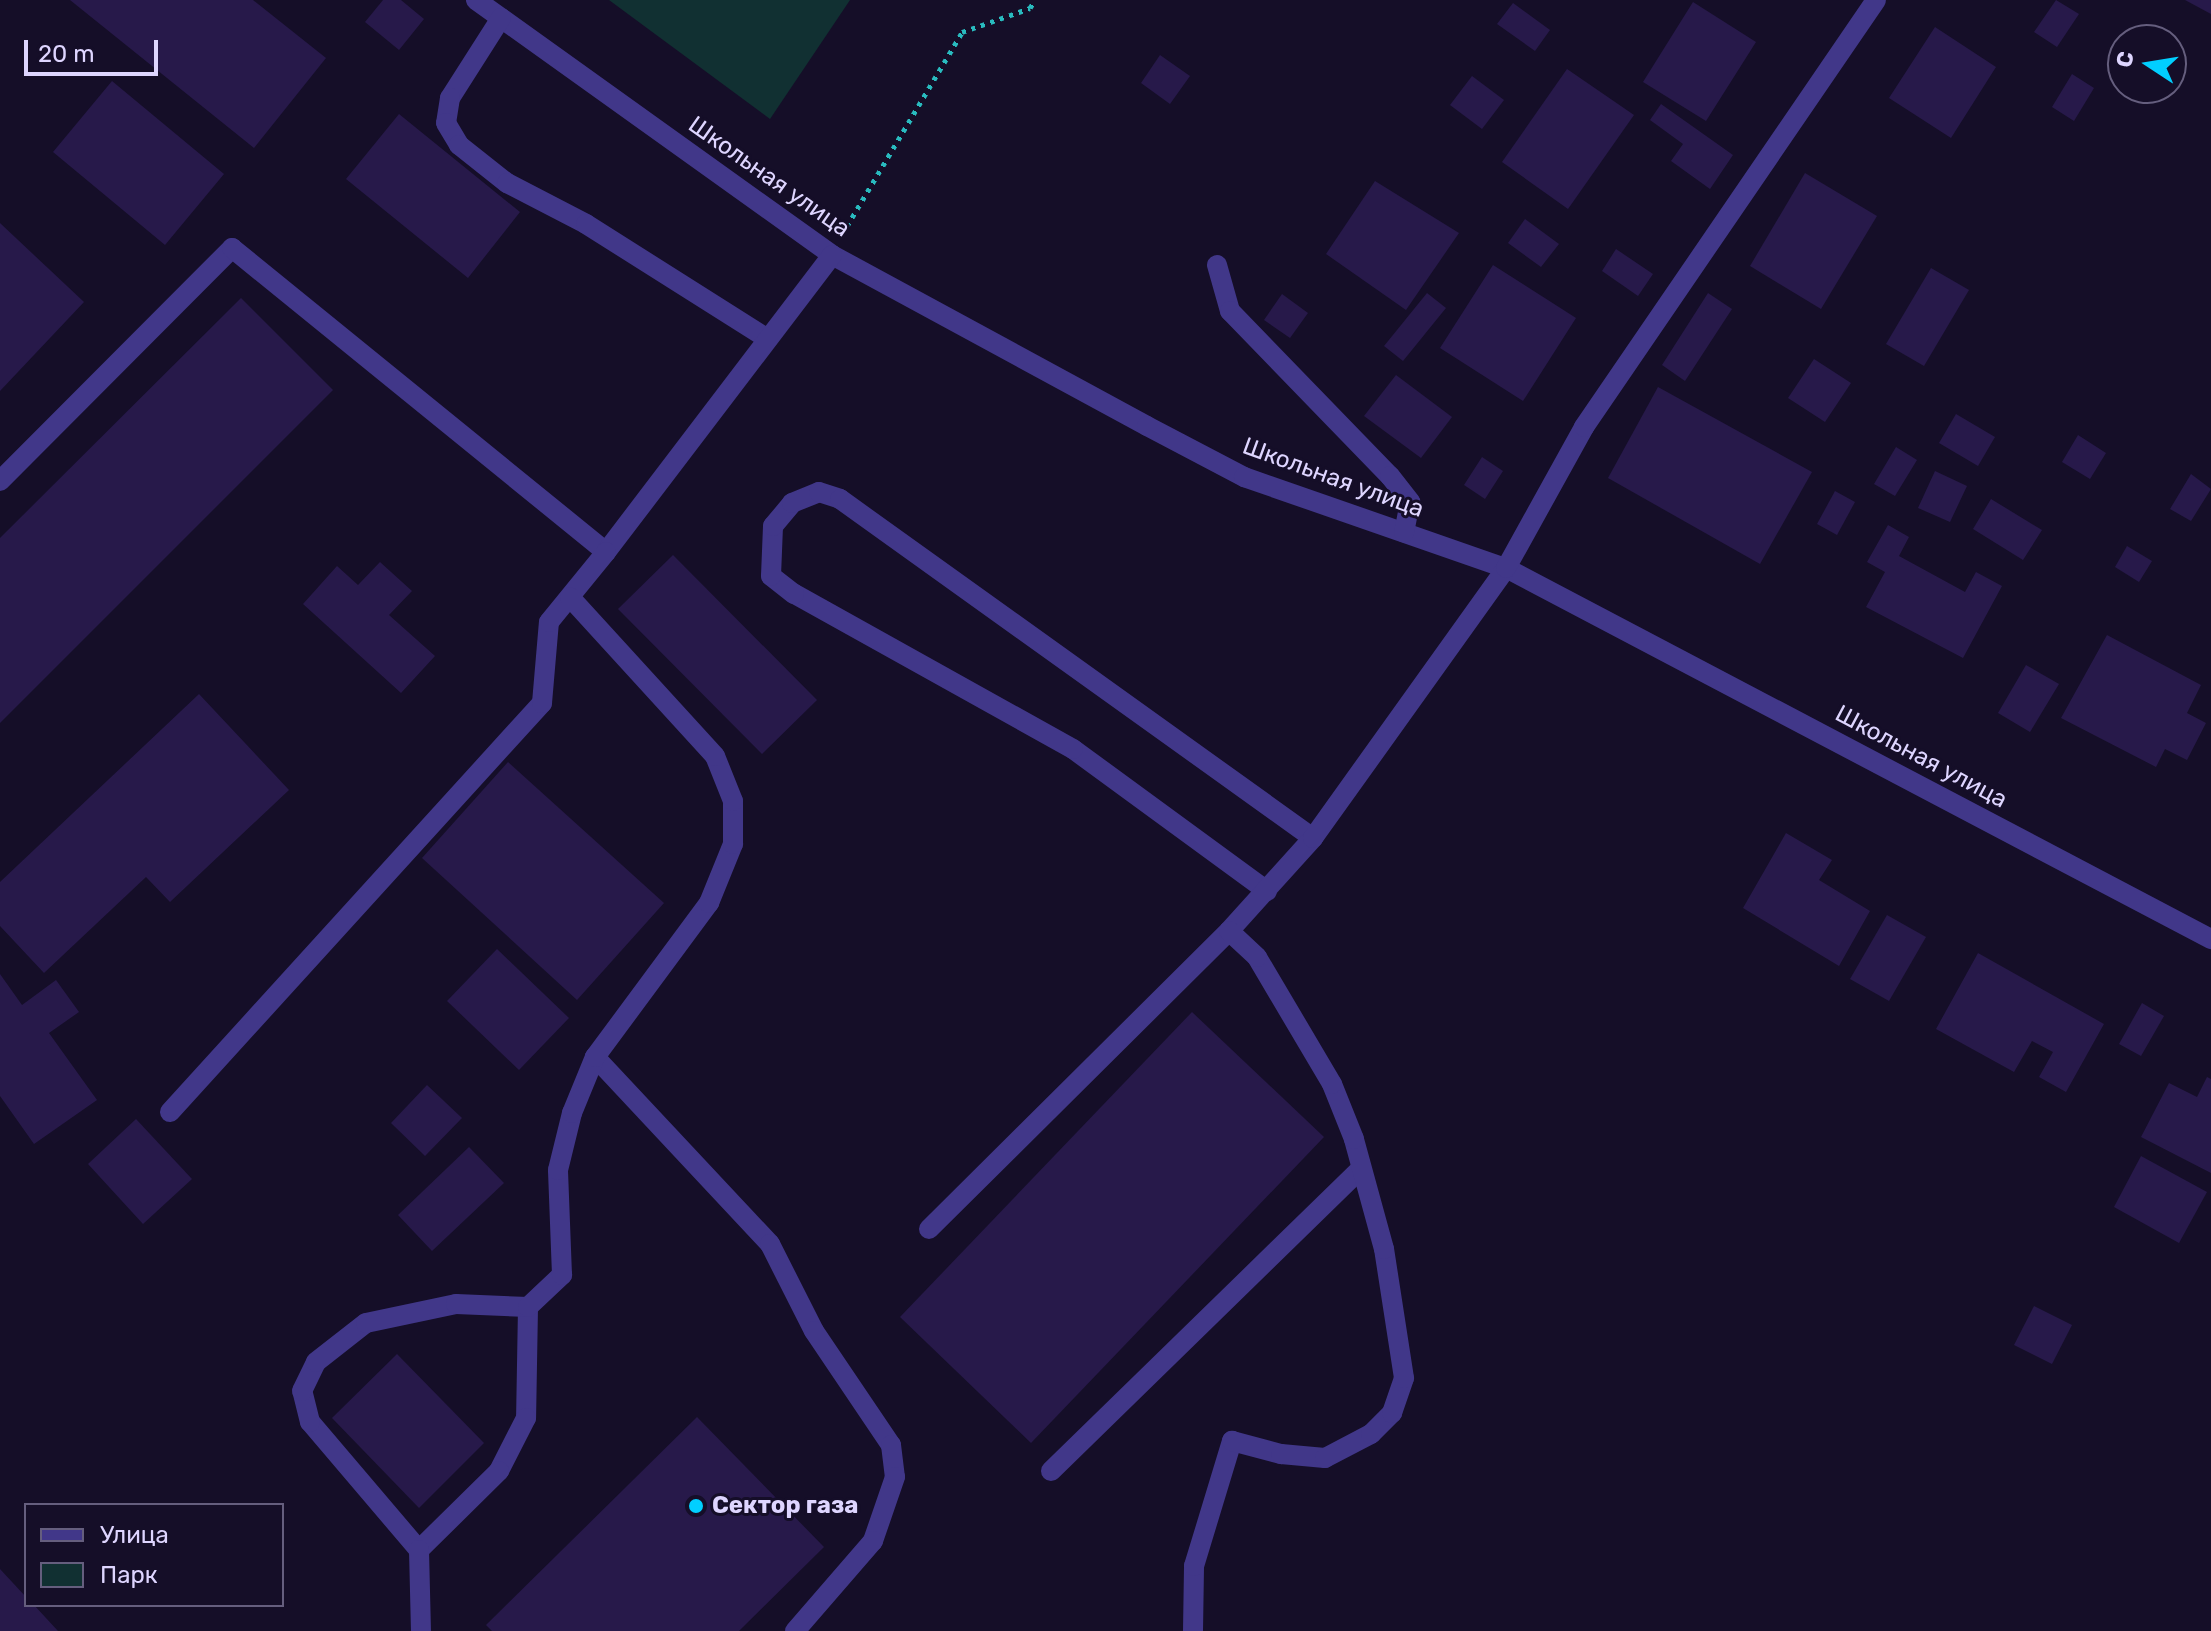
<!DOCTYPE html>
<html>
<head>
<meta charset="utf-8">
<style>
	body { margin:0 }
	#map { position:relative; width:2211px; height:1631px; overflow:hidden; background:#150e28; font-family:Rubik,sans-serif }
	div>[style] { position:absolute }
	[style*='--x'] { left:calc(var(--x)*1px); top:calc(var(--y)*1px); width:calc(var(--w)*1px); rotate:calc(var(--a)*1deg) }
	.green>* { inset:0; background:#113032 }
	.building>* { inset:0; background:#27194a }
	.path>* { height:5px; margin-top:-2.5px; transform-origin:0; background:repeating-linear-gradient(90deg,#29bbbf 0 4px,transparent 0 10px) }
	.minor>* { height:20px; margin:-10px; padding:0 10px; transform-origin:10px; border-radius:10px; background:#413789 }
	.dots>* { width:22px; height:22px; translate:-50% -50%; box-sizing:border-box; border:4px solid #150e28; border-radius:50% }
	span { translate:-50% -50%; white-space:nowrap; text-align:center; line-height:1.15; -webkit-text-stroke:6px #150e28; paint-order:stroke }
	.street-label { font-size:24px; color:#ded5ff }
	.poi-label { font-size:24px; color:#ded5ff; font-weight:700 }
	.left { translate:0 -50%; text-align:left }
	.legend { position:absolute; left:24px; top:1503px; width:260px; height:104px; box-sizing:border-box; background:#150e28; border:2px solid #655e7e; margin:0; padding:10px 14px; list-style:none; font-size:24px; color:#ded5ff }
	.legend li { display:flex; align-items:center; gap:16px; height:40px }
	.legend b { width:40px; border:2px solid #655e7e }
	.north { position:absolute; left:2107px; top:24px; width:80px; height:80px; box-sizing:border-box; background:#150e28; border:2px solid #655e7e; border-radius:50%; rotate:282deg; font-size:22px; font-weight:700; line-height:32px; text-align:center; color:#ded5ff }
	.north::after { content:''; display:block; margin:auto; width:28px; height:36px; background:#01cfff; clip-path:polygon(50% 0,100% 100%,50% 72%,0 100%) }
	.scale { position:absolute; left:24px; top:40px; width:134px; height:36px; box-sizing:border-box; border:4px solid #ded5ff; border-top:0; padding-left:10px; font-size:24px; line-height:28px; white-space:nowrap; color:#ded5ff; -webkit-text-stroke:6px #150e28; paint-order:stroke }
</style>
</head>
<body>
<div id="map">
	<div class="green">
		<i style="clip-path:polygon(609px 0,850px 0,770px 119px)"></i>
	</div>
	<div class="building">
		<i style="clip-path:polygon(70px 0,253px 0,326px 58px,254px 148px)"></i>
		<i style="clip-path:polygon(383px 0,401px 0,424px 19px,399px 50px,365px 22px)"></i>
		<i style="clip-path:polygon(2056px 0,2079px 14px,2057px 47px,2034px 32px)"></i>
		<i style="clip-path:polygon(2185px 0,2211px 0,2211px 14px)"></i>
		<i style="clip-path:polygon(1693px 2px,1756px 42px,1706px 121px,1643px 82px)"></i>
		<i style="clip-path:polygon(1513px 3px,1550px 30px,1535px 51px,1497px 24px)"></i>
		<i style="clip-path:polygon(1935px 27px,1996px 67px,1951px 138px,1889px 98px)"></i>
		<i style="clip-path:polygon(1160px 55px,1190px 76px,1170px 104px,1141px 83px)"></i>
		<i style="clip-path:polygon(1567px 69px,1634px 115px,1568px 209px,1502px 162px)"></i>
		<i style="clip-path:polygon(2072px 74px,2094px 88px,2074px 121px,2052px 107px)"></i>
		<i style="clip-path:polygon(1472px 76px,1504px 100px,1482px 129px,1450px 105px)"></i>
		<i style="clip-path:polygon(112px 81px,224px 174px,165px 245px,53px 152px)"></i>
		<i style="clip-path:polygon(1661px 104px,1733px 155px,1710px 189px,1671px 161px,1683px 144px,1650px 120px)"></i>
		<i style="clip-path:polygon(399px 114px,520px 212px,468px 278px,346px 179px)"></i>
		<i style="clip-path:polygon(1805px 173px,1877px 216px,1821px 309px,1750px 266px)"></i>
		<i style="clip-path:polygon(1375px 181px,1459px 233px,1406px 310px,1326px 254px)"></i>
		<i style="clip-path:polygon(1525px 219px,1559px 244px,1541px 267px,1508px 243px)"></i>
		<i style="clip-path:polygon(0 223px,84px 302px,0 391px)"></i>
		<i style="clip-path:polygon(1616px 249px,1653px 274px,1638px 296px,1602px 271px)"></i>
		<i style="clip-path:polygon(1493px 265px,1576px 318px,1523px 401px,1440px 348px)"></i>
		<i style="clip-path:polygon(1931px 268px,1969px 290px,1924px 366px,1886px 344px)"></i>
		<i style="clip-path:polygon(1427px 293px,1446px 308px,1403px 361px,1384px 346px)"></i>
		<i style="clip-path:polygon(1708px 293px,1732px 309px,1685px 381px,1662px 365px)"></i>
		<i style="clip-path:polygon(1282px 294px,1308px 313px,1290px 338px,1264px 320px)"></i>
		<i style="clip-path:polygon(241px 298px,333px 390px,0 723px,0 538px)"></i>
		<i style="clip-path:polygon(1814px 359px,1851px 383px,1825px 422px,1788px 398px)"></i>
		<i style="clip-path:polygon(1396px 375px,1452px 417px,1421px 458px,1364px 416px)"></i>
		<i style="clip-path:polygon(1658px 387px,1812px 472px,1760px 564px,1608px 478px)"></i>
		<i style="clip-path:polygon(1956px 414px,1995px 437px,1978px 466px,1939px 443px)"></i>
		<i style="clip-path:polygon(2078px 435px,2106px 453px,2090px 479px,2062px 462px)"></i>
		<i style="clip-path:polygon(1896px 447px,1917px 460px,1895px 496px,1874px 484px)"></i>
		<i style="clip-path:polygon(1482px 457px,1503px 471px,1485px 499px,1464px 485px)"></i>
		<i style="clip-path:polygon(1935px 471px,1967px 486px,1950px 522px,1918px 508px)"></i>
		<i style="clip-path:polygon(2191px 474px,2211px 489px,2191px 521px,2170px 509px)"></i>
		<i style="clip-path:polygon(1835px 491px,1855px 502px,1837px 535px,1817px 524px)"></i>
		<i style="clip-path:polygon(1991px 499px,2042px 530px,2023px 560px,1973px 529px)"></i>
		<i style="clip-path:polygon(1888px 525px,1909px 537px,1899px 556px,1965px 592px,1976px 572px,2002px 586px,1963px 658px,1866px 607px,1885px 572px,1867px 562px)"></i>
		<i style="clip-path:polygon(2127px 546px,2152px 561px,2139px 582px,2115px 567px)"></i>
		<i style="clip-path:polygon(673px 555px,817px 700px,762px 754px,618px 609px)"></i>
		<i style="clip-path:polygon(380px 562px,412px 591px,389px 615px,435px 656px,401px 693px,303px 604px,337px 566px,358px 585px)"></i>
		<i style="clip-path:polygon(2107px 635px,2201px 685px,2187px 713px,2206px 723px,2187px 760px,2165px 749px,2156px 767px,2061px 718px)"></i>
		<i style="clip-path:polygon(2026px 665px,2059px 684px,2030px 732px,1998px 713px)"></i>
		<i style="clip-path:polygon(199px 694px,289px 790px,170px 902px,146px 877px,44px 973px,0 926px,0 882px)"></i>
		<i style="clip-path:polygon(508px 762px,664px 903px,577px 1000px,422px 858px)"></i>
		<i style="clip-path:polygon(1786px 833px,1832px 860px,1819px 880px,1870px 911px,1839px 966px,1743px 908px)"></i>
		<i style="clip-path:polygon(1887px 915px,1926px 937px,1889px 1001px,1850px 979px)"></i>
		<i style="clip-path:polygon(497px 949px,569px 1018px,519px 1070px,447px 1001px)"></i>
		<i style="clip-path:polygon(1978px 953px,2104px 1024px,2066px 1092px,2039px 1077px,2053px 1052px,2032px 1041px,2014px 1072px,1936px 1029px)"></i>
		<i style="clip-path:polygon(0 974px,22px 1005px,56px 980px,79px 1012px,49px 1033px,97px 1100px,34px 1144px,0 1096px)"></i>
		<i style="clip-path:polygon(2142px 1003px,2164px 1016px,2141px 1056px,2119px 1044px)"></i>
		<i style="clip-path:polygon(1192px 1012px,1324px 1137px,1031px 1443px,900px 1317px)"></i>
		<i style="clip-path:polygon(2207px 1077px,2211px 1079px,2211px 1173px,2141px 1137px,2169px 1083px,2197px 1097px)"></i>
		<i style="clip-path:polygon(427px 1085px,462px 1118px,425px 1156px,391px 1123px)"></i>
		<i style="clip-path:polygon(136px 1119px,192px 1179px,143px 1224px,88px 1164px)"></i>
		<i style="clip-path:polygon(469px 1147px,504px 1183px,432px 1251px,398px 1215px)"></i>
		<i style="clip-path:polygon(2141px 1156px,2207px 1192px,2179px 1243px,2114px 1207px)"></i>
		<i style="clip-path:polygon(2034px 1306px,2072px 1325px,2052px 1364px,2014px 1345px)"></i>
		<i style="clip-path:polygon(397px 1354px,484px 1443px,419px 1508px,332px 1418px)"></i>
		<i style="clip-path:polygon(697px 1417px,824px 1547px,739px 1631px,492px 1631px,486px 1625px)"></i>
		<i style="clip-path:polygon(0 1569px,26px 1597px,26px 1605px,34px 1605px,58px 1631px,0 1631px)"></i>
	</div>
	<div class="path">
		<i style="--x:847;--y:226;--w:226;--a:-59.3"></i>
		<i style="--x:962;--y:32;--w:72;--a:-19.4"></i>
		<i style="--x:1030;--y:8;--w:9;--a:-58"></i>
	</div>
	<div class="minor">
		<i style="--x:476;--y:0;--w:438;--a:35.6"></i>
		<i style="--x:832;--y:255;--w:358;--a:28.5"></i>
		<i style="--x:1147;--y:426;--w:110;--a:27.7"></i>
		<i style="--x:1244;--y:477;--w:277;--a:19.2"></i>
		<i style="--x:1506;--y:568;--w:797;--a:27.76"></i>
		<i style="--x:501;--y:18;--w:95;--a:122.5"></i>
		<i style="--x:450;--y:98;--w:25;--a:99"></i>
		<i style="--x:446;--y:123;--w:26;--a:59"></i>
		<i style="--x:459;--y:145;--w:61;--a:38.4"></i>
		<i style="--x:507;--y:183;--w:89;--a:27.4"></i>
		<i style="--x:586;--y:224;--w:215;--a:32.3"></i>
		<i style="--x:1217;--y:265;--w:48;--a:74.2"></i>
		<i style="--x:1230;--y:311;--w:230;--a:45.9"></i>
		<i style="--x:1390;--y:476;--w:33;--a:52"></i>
		<i style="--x:1410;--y:502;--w:31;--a:101"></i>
		<i style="--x:0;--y:481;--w:329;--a:-45.1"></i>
		<i style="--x:232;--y:248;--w:482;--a:39.1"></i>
		<i style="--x:606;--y:552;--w:373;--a:-52.7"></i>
		<i style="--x:1267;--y:891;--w:240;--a:-143.8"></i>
		<i style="--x:1073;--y:749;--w:319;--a:-150.9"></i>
		<i style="--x:794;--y:594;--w:29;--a:-142"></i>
		<i style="--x:771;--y:576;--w:50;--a:-87.7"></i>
		<i style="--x:773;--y:526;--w:30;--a:-50"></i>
		<i style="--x:792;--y:503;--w:29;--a:-22"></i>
		<i style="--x:819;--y:492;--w:22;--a:18"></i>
		<i style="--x:840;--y:499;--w:582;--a:35.63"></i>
		<i style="--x:595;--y:1057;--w:256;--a:46.9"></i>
		<i style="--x:770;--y:1244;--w:97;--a:63.2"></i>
		<i style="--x:814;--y:1331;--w:138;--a:56"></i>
		<i style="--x:891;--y:1445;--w:32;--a:83"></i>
		<i style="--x:895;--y:1477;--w:68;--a:109"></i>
		<i style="--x:873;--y:1541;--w:119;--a:130.9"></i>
		<i style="--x:170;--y:1112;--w:553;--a:-47.71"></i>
		<i style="--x:542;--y:703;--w:81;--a:-85.1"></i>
		<i style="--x:549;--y:622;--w:90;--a:-50.8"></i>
		<i style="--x:929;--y:1229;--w:423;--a:-44.8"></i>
		<i style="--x:1229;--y:931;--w:125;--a:-47.9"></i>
		<i style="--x:1313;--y:838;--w:332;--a:-54.4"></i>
		<i style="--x:1506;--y:568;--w:161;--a:-61"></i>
		<i style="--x:1584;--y:427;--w:517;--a:-55.63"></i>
		<i style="--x:528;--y:1307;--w:111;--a:91"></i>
		<i style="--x:526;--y:1418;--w:59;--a:117"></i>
		<i style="--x:499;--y:1471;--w:112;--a:135.4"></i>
		<i style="--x:419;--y:1550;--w:168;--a:-130.4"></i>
		<i style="--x:310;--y:1422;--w:32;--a:-104"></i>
		<i style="--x:302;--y:1391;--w:32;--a:-64"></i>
		<i style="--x:316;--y:1362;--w:63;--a:-38"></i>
		<i style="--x:366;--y:1323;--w:92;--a:-11.9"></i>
		<i style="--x:456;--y:1304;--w:72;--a:2.4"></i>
		<i style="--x:528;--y:1307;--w:47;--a:-43.3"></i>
		<i style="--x:562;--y:1275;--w:105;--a:-92.2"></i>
		<i style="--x:558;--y:1170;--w:59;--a:-76.2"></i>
		<i style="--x:572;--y:1113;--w:61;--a:-67.7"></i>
		<i style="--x:595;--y:1057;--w:192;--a:-53.5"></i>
		<i style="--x:709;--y:903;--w:64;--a:-67.9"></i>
		<i style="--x:733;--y:844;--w:43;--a:-90"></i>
		<i style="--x:733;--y:801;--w:48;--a:-111.8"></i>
		<i style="--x:715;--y:756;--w:215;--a:-132.4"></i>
		<i style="--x:1051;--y:1471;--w:433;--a:-44.3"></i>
		<i style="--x:419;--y:1550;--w:81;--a:88.6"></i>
		<i style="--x:1193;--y:1631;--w:65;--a:-89.1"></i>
		<i style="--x:1194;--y:1566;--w:131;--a:-73.1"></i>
		<i style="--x:1232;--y:1441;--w:51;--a:14.9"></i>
		<i style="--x:1281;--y:1454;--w:44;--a:5.2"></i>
		<i style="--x:1325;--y:1458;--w:52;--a:-27.6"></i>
		<i style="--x:1371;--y:1434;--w:30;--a:-45"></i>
		<i style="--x:1392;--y:1413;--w:37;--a:-71"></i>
		<i style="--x:1404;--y:1378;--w:131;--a:-98.8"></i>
		<i style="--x:1384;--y:1249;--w:114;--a:-105.3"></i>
		<i style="--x:1354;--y:1139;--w:59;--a:-111.8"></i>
		<i style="--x:1332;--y:1084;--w:147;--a:-120.6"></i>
		<i style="--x:1257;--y:957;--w:38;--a:-137"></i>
	</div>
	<div class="dots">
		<i style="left:696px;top:1506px;background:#01cfff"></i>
	</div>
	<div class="street-label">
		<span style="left:769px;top:177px;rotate:35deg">Школьная улица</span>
		<span style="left:1333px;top:478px;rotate:20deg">Школьная улица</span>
		<span style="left:1921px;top:757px;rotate:28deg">Школьная улица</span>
	</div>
	<div class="poi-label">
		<span class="left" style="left:712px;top:1506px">Сектор газа</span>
	</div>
	<ul class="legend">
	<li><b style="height:10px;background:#413789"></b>Улица</li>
	<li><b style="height:22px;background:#113032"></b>Парк</li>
	</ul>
	<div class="north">С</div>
	<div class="scale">20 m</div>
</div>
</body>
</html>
